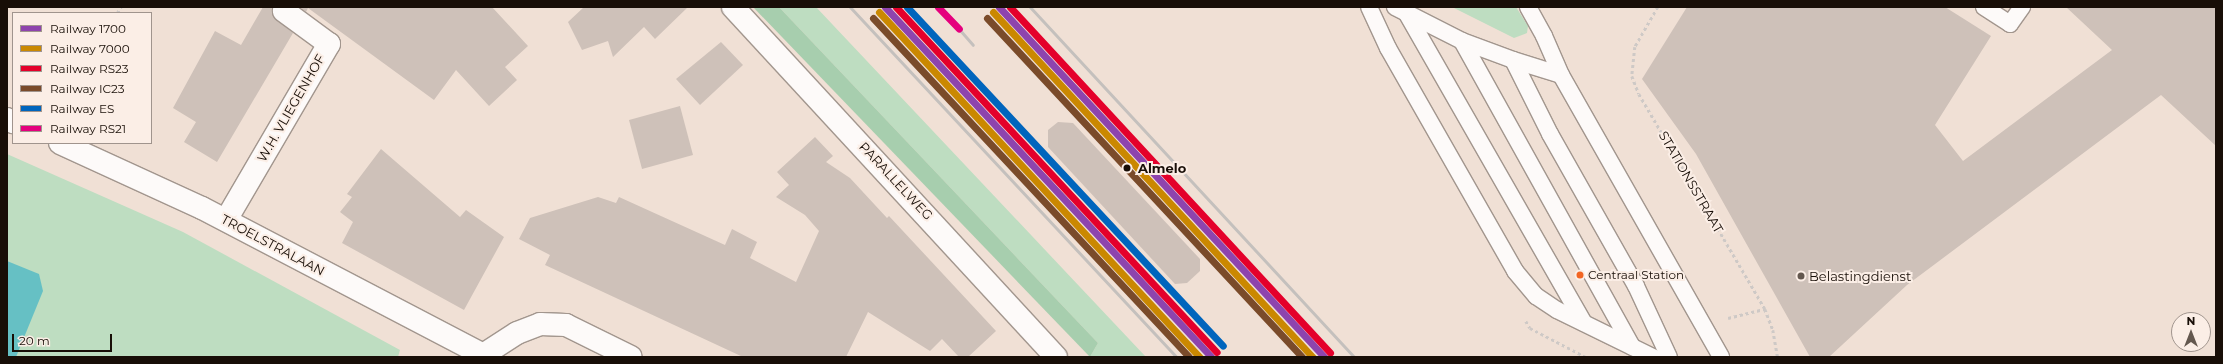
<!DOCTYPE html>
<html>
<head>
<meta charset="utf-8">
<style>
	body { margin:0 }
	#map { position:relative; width:2223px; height:364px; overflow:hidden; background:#f0e0d5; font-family:Montserrat,sans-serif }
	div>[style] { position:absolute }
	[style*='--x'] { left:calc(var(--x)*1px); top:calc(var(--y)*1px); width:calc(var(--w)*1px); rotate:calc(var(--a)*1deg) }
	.green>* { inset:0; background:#beddc1 }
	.forest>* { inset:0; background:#a7ceae }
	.water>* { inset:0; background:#66c0c4 }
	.building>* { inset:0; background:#cec1b9 }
	.path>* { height:2.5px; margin-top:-1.25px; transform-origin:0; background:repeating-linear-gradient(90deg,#cec9c6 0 3px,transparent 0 6px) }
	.roads { filter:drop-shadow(1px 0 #a2968e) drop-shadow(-1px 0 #a2968e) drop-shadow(0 1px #a2968e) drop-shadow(0 -1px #a2968e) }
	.lane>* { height:16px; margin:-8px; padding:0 8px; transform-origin:8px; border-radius:8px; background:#fdfaf9 }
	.street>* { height:22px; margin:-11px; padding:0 11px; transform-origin:11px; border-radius:11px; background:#fdfaf9 }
	.rail>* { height:3px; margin:-1.5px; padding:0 1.5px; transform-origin:1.5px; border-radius:1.5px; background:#c4c0bd }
	.rail-1>* { height:7px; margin:-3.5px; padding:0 3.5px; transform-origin:3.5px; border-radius:3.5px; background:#8e44ad }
	.rail-2>* { height:7px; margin:-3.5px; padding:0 3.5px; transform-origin:3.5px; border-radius:3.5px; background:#ca8801 }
	.rail-3>* { height:7px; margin:-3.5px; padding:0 3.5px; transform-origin:3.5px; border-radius:3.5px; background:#e4002b }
	.rail-4>* { height:7px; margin:-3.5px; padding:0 3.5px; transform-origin:3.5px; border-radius:3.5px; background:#7a4b2a }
	.rail-5>* { height:7px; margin:-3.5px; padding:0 3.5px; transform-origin:3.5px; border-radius:3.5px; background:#0065bd }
	.rail-6>* { height:7px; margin:-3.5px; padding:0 3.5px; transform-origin:3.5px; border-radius:3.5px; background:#e5007d }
	.dots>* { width:11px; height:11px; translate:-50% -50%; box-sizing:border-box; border:2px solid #fbeee6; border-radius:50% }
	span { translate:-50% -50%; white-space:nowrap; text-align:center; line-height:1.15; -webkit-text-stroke:4px #fbeee6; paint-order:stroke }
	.bus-label { font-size:12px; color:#180e07 }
	.left { translate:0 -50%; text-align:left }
	.street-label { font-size:13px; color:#180e07 }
	.stop-label { font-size:13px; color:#180e07; font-weight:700 }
	.poi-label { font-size:13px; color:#180e07 }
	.frame { position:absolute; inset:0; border:8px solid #180e07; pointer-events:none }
	.legend { position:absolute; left:12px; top:12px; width:140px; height:132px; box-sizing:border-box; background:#fbeee6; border:1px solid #a0948d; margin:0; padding:5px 7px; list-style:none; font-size:12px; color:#180e07 }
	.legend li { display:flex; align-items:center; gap:8px; height:20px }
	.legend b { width:20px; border:1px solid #a0948d }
	.north { position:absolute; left:2171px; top:312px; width:40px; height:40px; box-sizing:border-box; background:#fbeee6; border:1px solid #a0948d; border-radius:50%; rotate:0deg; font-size:11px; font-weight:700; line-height:16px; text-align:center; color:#180e07 }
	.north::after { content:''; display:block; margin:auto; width:14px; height:18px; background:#64584f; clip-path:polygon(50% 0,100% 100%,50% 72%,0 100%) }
	.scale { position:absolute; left:12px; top:334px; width:100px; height:18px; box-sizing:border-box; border:2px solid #180e07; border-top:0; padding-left:5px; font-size:12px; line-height:14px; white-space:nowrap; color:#180e07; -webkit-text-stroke:3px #fbeee6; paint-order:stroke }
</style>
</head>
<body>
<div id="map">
	<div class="green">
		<i style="clip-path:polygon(779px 7px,816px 7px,1146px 357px,1090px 357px,1098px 343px)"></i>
		<i style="clip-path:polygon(1452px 7px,1516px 7px,1528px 26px,1527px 33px,1514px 38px)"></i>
		<i style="clip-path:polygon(7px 154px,183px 232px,400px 350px,398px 357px,7px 357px)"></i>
	</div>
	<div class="forest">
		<i style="clip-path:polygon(753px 7px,779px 7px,1098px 343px,1090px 357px)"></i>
	</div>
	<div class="water">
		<i style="clip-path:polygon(7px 261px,39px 274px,43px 291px,16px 357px,7px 357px)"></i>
	</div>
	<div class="building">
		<i style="clip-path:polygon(263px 7px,273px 7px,273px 16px,293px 33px,217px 162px,184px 142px,196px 122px,173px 108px,215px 31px,241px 45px)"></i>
		<i style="clip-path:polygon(300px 7px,492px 7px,528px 46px,505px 67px,517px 80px,489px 106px,456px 70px,434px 100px,308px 8px,306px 12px)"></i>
		<i style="clip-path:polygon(584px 7px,688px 7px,655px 39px,644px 27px,613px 57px,608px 41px,582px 50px,568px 22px)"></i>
		<i style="clip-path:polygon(1687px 7px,1945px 7px,1991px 36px,1935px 125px,1963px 161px,2112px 50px,2066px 7px,2216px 7px,2216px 146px,2161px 95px,1907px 285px,1829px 357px,1810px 357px,1696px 154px,1642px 79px)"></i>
		<i style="clip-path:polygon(721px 42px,743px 65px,700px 105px,676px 79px)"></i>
		<i style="clip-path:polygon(680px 106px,693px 155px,642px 169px,629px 120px)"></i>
		<i style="clip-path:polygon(1058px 122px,1073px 123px,1200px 259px,1200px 271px,1187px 283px,1175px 284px,1048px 147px,1048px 130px)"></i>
		<i style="clip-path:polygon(815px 137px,833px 156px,826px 162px,850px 178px,887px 218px,889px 216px,996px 331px,968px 357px,959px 357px,942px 339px,930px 351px,868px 312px,846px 357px,743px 357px,545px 265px,550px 255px,519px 239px,530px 218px,598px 197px,616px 203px,619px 197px,725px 245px,732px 229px,757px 242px,750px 258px,796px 282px,819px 231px,805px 215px,776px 197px,789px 185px,777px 172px)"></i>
		<i style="clip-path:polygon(381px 149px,460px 217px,466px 210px,504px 237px,464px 310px,342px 243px,353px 222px,340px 212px,352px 197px,347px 194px)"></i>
	</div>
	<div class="path">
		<i style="--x:1658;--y:7;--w:46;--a:119.9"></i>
		<i style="--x:1635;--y:47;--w:29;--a:96"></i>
		<i style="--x:1632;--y:76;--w:19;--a:69"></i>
		<i style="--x:1639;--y:94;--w:249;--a:59.6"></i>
		<i style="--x:1765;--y:309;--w:22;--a:69"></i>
		<i style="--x:1773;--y:330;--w:27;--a:80"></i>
		<i style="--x:117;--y:13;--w:7;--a:-56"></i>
		<i style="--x:1728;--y:318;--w:38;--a:-14"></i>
		<i style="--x:1526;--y:321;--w:8;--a:60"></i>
		<i style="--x:1530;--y:328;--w:63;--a:27.4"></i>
	</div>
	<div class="roads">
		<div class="lane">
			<i style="--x:1369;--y:7;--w:45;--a:65.1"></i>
			<i style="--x:1388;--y:48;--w:257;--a:60.3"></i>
			<i style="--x:1515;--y:271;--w:33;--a:50"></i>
			<i style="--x:1536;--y:296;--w:25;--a:34"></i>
			<i style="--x:1557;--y:310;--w:107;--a:26.1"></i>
			<i style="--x:1395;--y:7;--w:75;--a:26.9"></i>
			<i style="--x:1462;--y:41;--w:54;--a:20.4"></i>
			<i style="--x:1513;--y:60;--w:50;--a:17.4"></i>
			<i style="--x:1528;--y:7;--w:33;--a:61"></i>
			<i style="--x:1544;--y:36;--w:43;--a:66.4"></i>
			<i style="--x:1561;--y:75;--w:324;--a:60.4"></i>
			<i style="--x:1984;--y:7;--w:31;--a:33"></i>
			<i style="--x:2010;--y:24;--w:21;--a:-55"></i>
			<i style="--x:1407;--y:14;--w:356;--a:60.2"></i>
			<i style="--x:1462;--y:41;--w:350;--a:60.9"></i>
			<i style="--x:1513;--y:60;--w:83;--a:63.4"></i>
			<i style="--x:1550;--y:134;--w:175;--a:60.5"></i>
			<i style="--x:1636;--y:286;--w:78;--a:65.1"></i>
		</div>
		<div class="street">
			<i style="--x:733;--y:7;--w:476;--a:47.3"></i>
			<i style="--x:7;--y:119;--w:7;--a:27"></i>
			<i style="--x:60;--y:143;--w:156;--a:24.6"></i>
			<i style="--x:202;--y:208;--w:317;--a:27.6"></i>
			<i style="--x:226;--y:220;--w:204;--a:-59.7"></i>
			<i style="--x:329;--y:44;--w:56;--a:-143.7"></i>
			<i style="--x:483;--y:355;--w:40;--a:-32.9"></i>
			<i style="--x:517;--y:333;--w:25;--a:-21"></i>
			<i style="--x:540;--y:324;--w:26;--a:2"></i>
			<i style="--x:566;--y:325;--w:72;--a:26.2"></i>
		</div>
	</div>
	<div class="rail">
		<i style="--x:850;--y:7;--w:478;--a:47"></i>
		<i style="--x:1030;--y:7;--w:477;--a:47.2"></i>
		<i style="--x:959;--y:29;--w:21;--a:49"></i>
	</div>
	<div class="rail-1">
		<i style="--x:885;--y:7;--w:478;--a:47"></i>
		<i style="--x:999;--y:7;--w:478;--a:47.1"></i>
	</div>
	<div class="rail-2">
		<i style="--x:879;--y:12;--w:471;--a:47.1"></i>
		<i style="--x:993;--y:12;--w:471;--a:47.2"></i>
	</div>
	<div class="rail-3">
		<i style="--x:896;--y:7;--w:471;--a:47.1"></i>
		<i style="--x:1010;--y:7;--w:471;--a:47.2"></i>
	</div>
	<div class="rail-4">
		<i style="--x:873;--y:18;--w:463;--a:47"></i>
		<i style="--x:987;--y:18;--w:463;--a:47.1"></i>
	</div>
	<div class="rail-5">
		<i style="--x:907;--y:7;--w:463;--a:47"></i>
	</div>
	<div class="rail-6">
		<i style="--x:938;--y:7;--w:30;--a:46"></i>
	</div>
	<div class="dots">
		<i style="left:1127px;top:168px;background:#180e07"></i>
		<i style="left:1580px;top:275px;background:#f26522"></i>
		<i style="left:1801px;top:276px;background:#64584f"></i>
	</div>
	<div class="bus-label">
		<span class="left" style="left:1588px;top:275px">Centraal Station</span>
	</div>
	<div class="street-label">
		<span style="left:291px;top:108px;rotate:-60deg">W.H. VLIEGENHOF</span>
		<span style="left:896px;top:181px;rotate:47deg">PARALLELWEG</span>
		<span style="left:1691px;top:182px;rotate:60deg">STATIONSSTRAAT</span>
		<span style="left:273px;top:245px;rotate:28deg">TROELSTRALAAN</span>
	</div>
	<div class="stop-label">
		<span class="left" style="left:1138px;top:168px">Almelo</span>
	</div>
	<div class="poi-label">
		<span class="left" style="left:1809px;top:276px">Belastingdienst</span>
	</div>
	<div class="frame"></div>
	<ul class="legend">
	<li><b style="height:5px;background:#8e44ad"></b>Railway 1700</li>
	<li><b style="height:5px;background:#ca8801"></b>Railway 7000</li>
	<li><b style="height:5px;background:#e4002b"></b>Railway RS23</li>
	<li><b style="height:5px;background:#7a4b2a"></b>Railway IC23</li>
	<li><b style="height:5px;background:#0065bd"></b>Railway ES</li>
	<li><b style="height:5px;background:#e5007d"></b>Railway RS21</li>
	</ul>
	<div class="north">N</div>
	<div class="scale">20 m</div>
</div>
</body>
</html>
